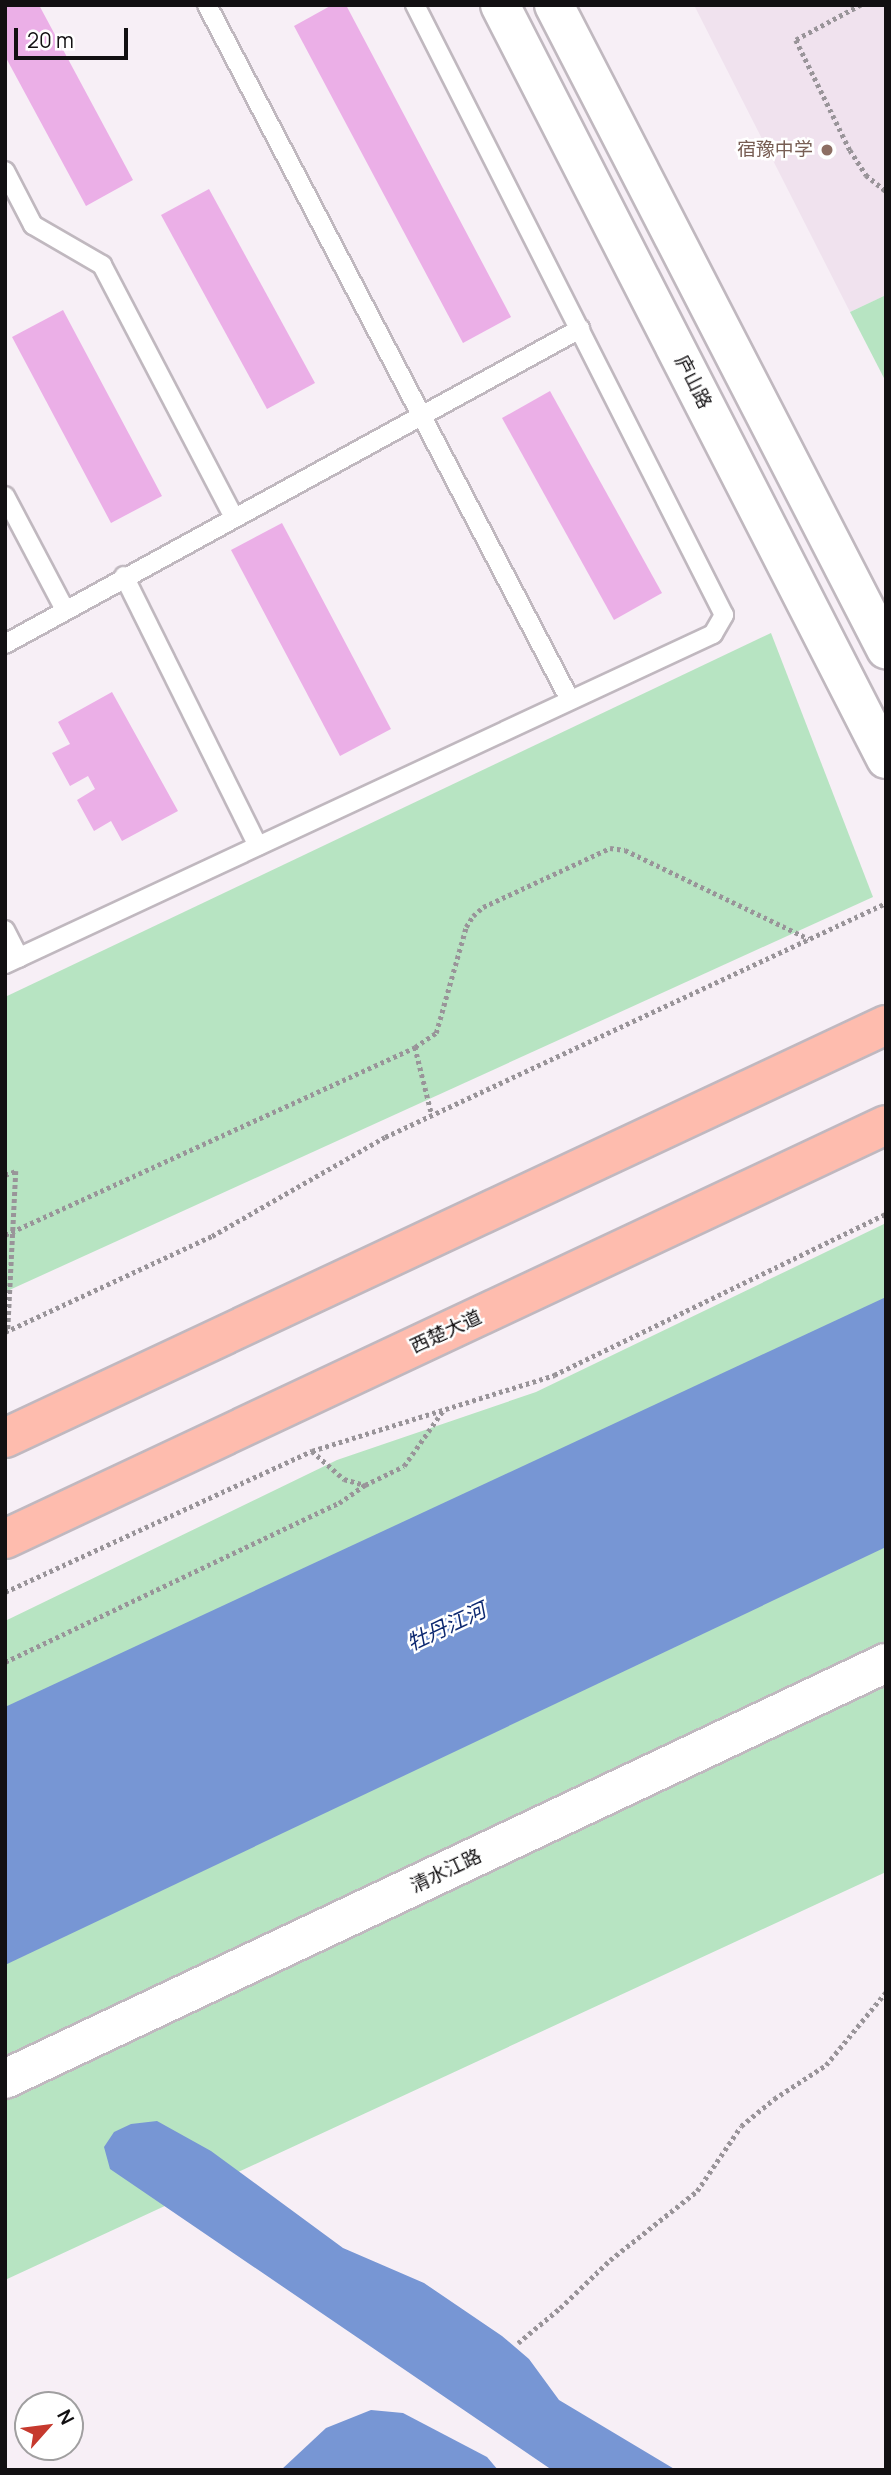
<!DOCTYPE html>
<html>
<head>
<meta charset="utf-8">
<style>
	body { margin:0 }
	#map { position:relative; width:891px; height:2475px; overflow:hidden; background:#f7eff6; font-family:Manrope,"Noto Sans SC",sans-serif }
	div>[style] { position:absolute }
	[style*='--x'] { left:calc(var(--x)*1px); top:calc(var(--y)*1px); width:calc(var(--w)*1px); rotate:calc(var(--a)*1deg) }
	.built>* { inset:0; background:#f0e2ee }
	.green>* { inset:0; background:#b7e4c2 }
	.water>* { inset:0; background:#7796d4 }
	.building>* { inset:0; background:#ebafe7 }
	.path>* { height:4.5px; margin-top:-2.25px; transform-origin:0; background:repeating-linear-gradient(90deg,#999499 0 3.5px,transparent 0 7px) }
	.roads { filter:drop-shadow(2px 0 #c0b8bf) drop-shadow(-2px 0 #c0b8bf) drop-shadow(0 2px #c0b8bf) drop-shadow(0 -2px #c0b8bf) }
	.service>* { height:18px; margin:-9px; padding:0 9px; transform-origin:9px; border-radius:9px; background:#fff }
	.tertiary>* { height:38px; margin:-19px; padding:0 19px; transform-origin:19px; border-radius:19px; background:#fff }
	.trunk>* { height:38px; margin:-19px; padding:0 19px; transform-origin:19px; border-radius:19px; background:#febcae }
	.dots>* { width:19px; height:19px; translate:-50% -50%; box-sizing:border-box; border:4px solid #fff; border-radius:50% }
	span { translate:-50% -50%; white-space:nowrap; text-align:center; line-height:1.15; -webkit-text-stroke:5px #fff; paint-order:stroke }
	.education-label { font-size:19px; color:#785e54 }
	.right { translate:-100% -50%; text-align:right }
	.street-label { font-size:19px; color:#121012 }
	.water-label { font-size:21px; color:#0d2971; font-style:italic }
	.frame { position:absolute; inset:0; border:7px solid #121012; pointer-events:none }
	.north { position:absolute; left:14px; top:2391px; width:70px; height:70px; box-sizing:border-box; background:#fff; border:2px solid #a09fa0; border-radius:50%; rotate:62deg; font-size:19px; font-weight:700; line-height:28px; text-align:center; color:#121012 }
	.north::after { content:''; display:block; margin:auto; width:24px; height:32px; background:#c6392e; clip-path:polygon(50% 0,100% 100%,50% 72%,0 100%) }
	.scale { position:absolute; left:14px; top:28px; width:114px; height:32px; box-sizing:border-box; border:4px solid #121012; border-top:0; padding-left:9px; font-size:21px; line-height:24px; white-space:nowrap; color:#121012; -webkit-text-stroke:5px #fff; paint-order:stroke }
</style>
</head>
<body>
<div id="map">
	<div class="built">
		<i style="clip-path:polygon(694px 5px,886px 5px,886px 295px,850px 312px)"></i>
	</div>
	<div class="green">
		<i style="clip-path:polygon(886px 295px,886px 382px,850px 312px)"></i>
		<i style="clip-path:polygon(771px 633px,873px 897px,5px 1292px,5px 997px)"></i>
		<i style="clip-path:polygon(886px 1223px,886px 1872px,5px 2280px,5px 1621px,337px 1460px,536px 1392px)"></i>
	</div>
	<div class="water">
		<i style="clip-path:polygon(886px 1297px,886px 1547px,5px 1965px,5px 1707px)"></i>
		<i style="clip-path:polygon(157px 2121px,211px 2151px,343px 2248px,424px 2283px,502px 2336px,529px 2359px,559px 2400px,676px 2470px,552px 2470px,110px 2169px,104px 2147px,114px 2132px,131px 2124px)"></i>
		<i style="clip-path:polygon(371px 2410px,403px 2413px,487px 2457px,498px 2470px,281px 2470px,326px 2428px)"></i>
	</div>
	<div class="building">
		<i style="clip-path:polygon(5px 5px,39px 5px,133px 180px,86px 206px,5px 56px)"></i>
		<i style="clip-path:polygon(332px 5px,346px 5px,511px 317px,463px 343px,294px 26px)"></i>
		<i style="clip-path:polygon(209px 189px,315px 383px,267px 409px,161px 215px)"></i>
		<i style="clip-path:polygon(63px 310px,162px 496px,111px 523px,12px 337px)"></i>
		<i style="clip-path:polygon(550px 391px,662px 593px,614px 620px,502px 418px)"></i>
		<i style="clip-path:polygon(282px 523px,391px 729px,340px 756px,231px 550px)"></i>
		<i style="clip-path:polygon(112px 692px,178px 811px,122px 841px,111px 821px,94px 831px,77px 800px,95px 789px,88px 776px,70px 786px,52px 753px,70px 744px,58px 722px)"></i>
	</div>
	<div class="path">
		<i style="--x:861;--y:5;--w:74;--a:151.7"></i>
		<i style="--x:796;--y:40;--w:123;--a:63.9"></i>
		<i style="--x:850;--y:150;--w:30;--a:57"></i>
		<i style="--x:866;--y:175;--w:26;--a:39"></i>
		<i style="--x:415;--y:1047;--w:70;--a:76"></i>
		<i style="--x:5;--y:1175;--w:12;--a:-20"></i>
		<i style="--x:16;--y:1171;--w:160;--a:92.9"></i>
		<i style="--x:5;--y:1235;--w:451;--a:-24.6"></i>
		<i style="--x:415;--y:1047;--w:25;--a:-34"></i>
		<i style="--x:436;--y:1033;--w:110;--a:-74.2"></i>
		<i style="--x:466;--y:927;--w:13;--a:-58"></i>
		<i style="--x:473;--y:916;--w:13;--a:-42"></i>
		<i style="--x:483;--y:907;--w:140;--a:-24.9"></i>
		<i style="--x:610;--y:848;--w:15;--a:8"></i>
		<i style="--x:625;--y:850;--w:204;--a:25.8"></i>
		<i style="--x:5;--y:1332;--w:228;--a:-24.9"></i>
		<i style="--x:212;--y:1236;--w:199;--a:-29.8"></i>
		<i style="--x:385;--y:1137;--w:553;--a:-25.04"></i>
		<i style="--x:312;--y:1451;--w:43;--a:41.2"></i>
		<i style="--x:344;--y:1479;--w:22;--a:16"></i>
		<i style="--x:365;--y:1485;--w:43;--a:-26"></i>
		<i style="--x:404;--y:1466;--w:70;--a:-54.9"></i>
		<i style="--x:5;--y:1592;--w:338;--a:-24.7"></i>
		<i style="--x:312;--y:1451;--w:254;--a:-17.4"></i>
		<i style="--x:554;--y:1375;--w:369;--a:-25.9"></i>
		<i style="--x:5;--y:1662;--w:370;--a:-25.5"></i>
		<i style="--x:339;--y:1503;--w:32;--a:-35"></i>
		<i style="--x:518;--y:2343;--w:55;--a:-39.8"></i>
		<i style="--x:560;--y:2308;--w:69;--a:-43.8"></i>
		<i style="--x:610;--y:2260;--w:111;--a:-38.4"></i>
		<i style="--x:697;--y:2191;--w:78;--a:-55.9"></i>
		<i style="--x:741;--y:2126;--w:43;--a:-39.3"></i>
		<i style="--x:774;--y:2099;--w:62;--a:-33.2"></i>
		<i style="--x:826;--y:2065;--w:94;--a:-50.6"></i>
	</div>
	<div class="roads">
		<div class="service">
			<i style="--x:207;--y:5;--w:784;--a:62.42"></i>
			<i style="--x:5;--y:171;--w:61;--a:62.6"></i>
			<i style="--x:33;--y:225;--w:80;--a:30.1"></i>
			<i style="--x:102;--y:265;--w:283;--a:62.4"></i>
			<i style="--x:5;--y:496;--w:129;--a:62.2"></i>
			<i style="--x:124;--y:576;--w:301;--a:63.6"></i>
			<i style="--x:5;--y:644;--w:656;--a:-28.72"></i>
			<i style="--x:5;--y:930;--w:31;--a:63"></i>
			<i style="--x:5;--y:964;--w:781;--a:-24.99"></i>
			<i style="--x:713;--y:634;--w:22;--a:-60"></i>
			<i style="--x:724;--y:615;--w:684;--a:-116.86"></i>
		</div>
		<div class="tertiary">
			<i style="--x:500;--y:5;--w:847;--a:62.89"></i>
			<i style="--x:554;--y:5;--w:725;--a:62.73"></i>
			<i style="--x:5;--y:2079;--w:974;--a:-25.28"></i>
		</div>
		<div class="trunk">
			<i style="--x:5;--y:1438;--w:973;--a:-25.12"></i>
			<i style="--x:5;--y:1539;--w:973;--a:-25.17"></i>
		</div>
	</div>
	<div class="dots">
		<i style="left:827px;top:150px;background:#8d6e63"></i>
	</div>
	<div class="education-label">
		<span class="right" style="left:813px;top:150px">宿豫中学</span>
	</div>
	<div class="street-label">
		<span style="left:693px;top:382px;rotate:63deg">庐山路</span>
		<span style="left:446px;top:1332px;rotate:-25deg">西楚大道</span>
		<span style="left:446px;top:1871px;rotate:-25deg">清水江路</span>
	</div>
	<div class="water-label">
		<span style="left:446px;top:1626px;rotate:-25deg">牡丹江河</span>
	</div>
	<div class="frame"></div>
	<div class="north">N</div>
	<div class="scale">20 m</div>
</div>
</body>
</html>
